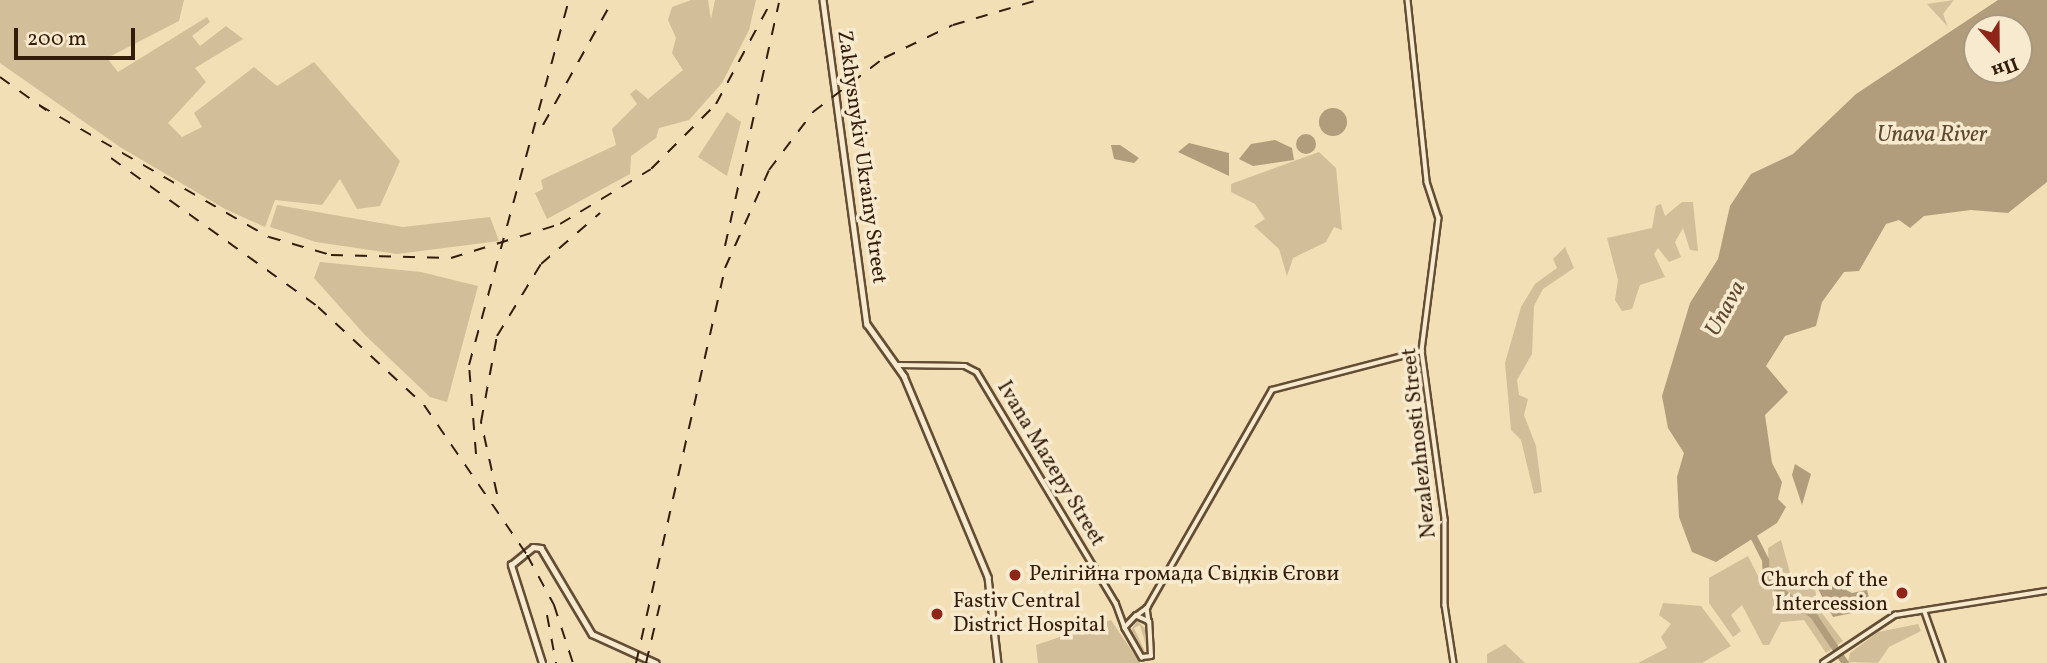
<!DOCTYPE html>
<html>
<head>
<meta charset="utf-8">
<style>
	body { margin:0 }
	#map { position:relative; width:2047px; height:663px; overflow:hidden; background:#f2dfb5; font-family:Vollkorn,serif }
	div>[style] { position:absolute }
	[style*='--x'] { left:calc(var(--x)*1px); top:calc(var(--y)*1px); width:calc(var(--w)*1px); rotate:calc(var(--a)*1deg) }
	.green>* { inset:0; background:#d2be98 }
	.water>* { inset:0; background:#b19d7b }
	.round { border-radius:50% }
	.river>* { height:7px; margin:-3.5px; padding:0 3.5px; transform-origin:3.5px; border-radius:3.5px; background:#b19d7b }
	.roads { filter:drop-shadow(2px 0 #634d34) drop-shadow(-2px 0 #634d34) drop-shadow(0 2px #634d34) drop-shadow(0 -2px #634d34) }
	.tertiary>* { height:3.5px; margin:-1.75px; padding:0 1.75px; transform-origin:1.75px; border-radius:1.75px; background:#f7eacf }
	.secondary>* { height:4.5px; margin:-2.25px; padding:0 2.25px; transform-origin:2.25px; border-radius:2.25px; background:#f7eacf }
	.rail>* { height:2px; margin-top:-1px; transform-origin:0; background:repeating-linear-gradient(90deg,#331c09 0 12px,transparent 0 24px) }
	.dots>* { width:19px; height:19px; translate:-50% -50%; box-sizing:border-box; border:4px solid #f7eacf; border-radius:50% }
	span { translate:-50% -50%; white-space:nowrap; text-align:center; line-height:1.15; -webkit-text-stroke:7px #f7eacf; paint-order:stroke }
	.street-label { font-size:21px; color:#331c09 }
	.poi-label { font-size:21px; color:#331c09 }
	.left { translate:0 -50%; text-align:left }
	.right { translate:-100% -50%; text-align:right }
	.water-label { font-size:23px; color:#5f4931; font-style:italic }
	.north { position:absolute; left:1963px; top:14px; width:70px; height:70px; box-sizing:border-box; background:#f7eacf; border:2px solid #a99880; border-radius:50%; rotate:159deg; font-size:19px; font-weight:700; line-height:28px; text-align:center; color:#331c09 }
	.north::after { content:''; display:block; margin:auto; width:24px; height:32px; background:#8f2418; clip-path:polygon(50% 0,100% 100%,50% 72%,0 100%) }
	.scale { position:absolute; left:14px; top:28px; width:121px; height:32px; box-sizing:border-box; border:4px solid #331c09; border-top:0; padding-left:9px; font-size:21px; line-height:24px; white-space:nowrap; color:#331c09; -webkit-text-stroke:5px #f7eacf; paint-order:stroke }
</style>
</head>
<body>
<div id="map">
	<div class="green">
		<i style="clip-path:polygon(0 0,184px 0,179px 21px,107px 58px,118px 72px,207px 17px,210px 22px,192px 36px,200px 46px,226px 26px,243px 39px,195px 68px,206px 82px,168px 123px,182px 137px,202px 127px,194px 113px,254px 67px,277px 86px,314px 62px,400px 161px,380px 206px,357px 209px,340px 179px,322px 205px,275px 200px,265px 227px,225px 209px,120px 147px,0 63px)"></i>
		<i style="clip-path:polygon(691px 0,708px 0,711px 19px,715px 0,756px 0,749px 30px,722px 83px,689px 120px,659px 128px,656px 138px,631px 156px,630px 174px,547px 219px,535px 193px,543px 189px,541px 180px,616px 145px,612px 129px,637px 104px,630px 94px,636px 89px,648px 99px,683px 70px,672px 53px,676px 38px,668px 20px,672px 7px)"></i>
		<i style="clip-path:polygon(1954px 0,1943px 14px,1948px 27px,1927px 4px)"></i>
		<i style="clip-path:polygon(727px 112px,741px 122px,727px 176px,698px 157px)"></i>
		<i style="clip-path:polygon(1319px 152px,1336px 168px,1342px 230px,1334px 227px,1326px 242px,1293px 258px,1287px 276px,1279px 249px,1254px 226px,1265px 219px,1255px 204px,1231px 192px,1231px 184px)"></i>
		<i style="clip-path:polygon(1682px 202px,1693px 202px,1698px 251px,1690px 250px,1683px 228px,1675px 242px,1681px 257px,1669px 262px,1658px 248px,1654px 254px,1665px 277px,1640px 285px,1632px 309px,1622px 311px,1615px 300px,1618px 280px,1607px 238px,1652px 228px,1656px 206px,1661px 204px,1665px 216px)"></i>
		<i style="clip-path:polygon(277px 205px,403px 227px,490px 217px,499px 241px,397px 254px,316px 242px,270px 227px)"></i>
		<i style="clip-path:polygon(1565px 247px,1574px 268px,1543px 289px,1534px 306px,1532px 354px,1517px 380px,1519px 395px,1528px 399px,1524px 415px,1536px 446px,1542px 492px,1534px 494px,1521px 440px,1511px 430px,1505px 363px,1521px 307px,1535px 284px,1557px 268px,1553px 259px)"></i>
		<i style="clip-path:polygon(320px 262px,421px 272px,478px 286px,447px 402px,430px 397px,365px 335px,314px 278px)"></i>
		<i style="clip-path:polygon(1781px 540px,1794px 587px,1814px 583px,1818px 608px,1843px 641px,1826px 653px,1804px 620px,1781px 622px,1769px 645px,1763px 645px,1742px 605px,1731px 615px,1741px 631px,1733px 637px,1709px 603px,1709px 578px,1748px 556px,1758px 576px,1769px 574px,1768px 548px)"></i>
		<i style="clip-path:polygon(1663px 603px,1701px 606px,1731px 646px,1702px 663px,1638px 663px,1667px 648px,1661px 637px,1671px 624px,1659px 615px)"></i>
		<i style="clip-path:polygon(1111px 620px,1140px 663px,1038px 663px,1036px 645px)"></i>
		<i style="clip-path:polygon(1137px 621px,1148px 631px,1149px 656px,1140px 625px,1134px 628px,1147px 656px,1130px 632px)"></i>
		<i style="clip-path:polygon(1918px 624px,1921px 631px,1889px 647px,1878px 663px,1848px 662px,1850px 653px,1878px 632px)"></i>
		<i style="clip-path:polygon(1505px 644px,1525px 663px,1487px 663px,1487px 654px)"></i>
	</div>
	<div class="water">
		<i style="clip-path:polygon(evenodd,1998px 0,2047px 0,2047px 182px,2008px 213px,1971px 210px,1924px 216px,1910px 228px,1899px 220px,1886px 224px,1859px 271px,1844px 272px,1822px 302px,1816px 326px,1785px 336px,1766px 366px,1788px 392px,1765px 415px,1772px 463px,1782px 482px,1778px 499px,1786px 507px,1777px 523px,1716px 562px,1692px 552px,1679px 517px,1677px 477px,1684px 453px,1668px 428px,1662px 396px,1690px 303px,1718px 259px,1730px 206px,1751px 174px,1793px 154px,1856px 94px,1998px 0,1977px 28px,2019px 28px,2019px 70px,1977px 70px,1977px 28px)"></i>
		<i class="round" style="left:1319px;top:108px;width:28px;height:28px"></i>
		<i class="round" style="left:1296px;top:134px;width:20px;height:20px"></i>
		<i style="clip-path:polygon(1275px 140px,1292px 148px,1294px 160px,1253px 166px,1239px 159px,1251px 144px)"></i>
		<i style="clip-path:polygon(1189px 143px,1229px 153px,1229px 176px,1178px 152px)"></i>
		<i style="clip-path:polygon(1111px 145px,1120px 145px,1139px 158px,1134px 163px,1114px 159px)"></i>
		<i style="clip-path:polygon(1795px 464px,1811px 474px,1802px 505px,1792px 475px)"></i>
		<i style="clip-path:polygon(1826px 579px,1852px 593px,1867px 590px,1872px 609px,1833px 617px,1817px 587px)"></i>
	</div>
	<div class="river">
		<i style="--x:1752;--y:534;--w:29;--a:63"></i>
		<i style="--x:1765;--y:560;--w:20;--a:87"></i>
		<i style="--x:1766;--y:580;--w:59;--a:36.7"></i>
		<i style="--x:1813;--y:615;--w:58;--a:56.3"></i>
	</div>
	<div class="roads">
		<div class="tertiary">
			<i style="--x:1408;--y:0;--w:183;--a:84"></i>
			<i style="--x:1427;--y:182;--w:38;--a:72"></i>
			<i style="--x:1439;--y:218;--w:134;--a:97.3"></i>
			<i style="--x:1422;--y:351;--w:171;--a:82.2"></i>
			<i style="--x:1445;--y:520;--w:85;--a:90"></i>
			<i style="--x:1445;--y:605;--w:59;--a:81.2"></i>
			<i style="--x:898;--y:365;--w:67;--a:0.9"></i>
			<i style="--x:965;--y:366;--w:13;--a:27"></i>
			<i style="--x:977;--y:372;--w:270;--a:59"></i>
			<i style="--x:1116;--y:603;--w:27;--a:70"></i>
			<i style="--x:1125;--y:628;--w:34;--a:60"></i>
			<i style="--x:1142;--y:657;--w:9;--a:-6"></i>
			<i style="--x:1151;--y:656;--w:34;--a:-93"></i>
			<i style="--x:1149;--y:622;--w:14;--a:-155"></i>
			<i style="--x:1136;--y:616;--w:16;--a:133"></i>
			<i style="--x:1147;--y:608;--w:14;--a:82"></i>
			<i style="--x:1925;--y:612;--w:54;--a:70.6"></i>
			<i style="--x:1136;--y:616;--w:14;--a:-36"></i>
			<i style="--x:1147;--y:608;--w:251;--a:-60.2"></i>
			<i style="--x:1272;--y:390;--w:155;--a:-14.6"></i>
			<i style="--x:1823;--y:663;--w:87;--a:-33.7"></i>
			<i style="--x:1895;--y:615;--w:154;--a:-9"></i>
		</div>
		<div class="secondary">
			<i style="--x:823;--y:0;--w:327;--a:82.3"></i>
			<i style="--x:867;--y:324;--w:64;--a:54.6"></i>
			<i style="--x:904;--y:376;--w:218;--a:67.3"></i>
			<i style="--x:988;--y:577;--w:87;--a:83.4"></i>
			<i style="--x:542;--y:663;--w:103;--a:-107.6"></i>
			<i style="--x:511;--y:565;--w:28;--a:-39"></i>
			<i style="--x:533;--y:547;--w:8;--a:7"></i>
			<i style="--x:541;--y:548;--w:100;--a:59.3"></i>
			<i style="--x:592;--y:634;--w:70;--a:24.4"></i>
		</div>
	</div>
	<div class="rail">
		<i style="--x:0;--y:77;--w:57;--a:35.7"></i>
		<i style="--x:39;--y:105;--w:265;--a:29.9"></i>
		<i style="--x:269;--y:237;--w:65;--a:16.2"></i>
		<i style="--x:331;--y:255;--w:120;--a:1.4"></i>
		<i style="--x:451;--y:258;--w:114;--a:-17.3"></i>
		<i style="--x:560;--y:224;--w:106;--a:-31.1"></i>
		<i style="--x:651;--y:169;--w:92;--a:-45"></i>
		<i style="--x:716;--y:104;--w:118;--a:-61.7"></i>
		<i style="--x:543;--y:125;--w:143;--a:-60.8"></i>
		<i style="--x:111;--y:158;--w:255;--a:35.7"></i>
		<i style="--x:318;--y:307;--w:144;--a:42.8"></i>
		<i style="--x:424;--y:405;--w:182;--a:55.5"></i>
		<i style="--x:527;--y:555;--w:57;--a:61.6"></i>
		<i style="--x:554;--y:605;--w:61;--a:71.9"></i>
		<i style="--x:725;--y:246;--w:249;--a:-77.5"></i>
		<i style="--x:476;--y:454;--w:89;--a:-94.5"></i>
		<i style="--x:469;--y:365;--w:378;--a:-74.7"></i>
		<i style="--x:497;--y:494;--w:74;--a:-102.5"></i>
		<i style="--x:481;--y:422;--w:87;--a:-79.5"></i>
		<i style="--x:497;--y:336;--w:84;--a:-58.6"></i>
		<i style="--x:541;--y:264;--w:78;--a:-40.8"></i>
		<i style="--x:547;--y:615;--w:49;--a:79.4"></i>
		<i style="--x:636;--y:663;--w:405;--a:-77.3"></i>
		<i style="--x:725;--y:268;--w:107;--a:-65.8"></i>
		<i style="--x:769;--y:170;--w:73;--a:-52.8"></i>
		<i style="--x:813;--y:112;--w:89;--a:-37.3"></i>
		<i style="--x:884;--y:58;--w:76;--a:-25.6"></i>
		<i style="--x:953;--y:25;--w:89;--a:-16.4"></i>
		<i style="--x:646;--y:663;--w:61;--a:-76.7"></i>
	</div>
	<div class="dots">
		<i style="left:1015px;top:575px;background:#8f2418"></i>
		<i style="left:1902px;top:593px;background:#8f2418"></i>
		<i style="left:937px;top:614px;background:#8f2418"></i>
	</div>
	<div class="street-label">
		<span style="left:861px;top:157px;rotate:82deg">Zakhysnykiv Ukrainy Street</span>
		<span style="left:1420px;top:443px;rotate:-96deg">Nezalezhnosti Street</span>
		<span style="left:1050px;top:464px;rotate:59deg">Ivana Mazepy Street</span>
	</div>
	<div class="poi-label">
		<span class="left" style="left:1029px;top:575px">Релігійна громада Свідків Єгови</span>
		<span class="right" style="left:1888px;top:593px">Church of the<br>Intercession</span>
		<span class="left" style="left:953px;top:614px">Fastiv Central<br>District Hospital</span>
	</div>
	<div class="water-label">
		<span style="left:1932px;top:135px">Unava River</span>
		<span style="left:1726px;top:309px;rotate:-61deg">Unava</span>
	</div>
	<div class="north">Пн</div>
	<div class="scale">200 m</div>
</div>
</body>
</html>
